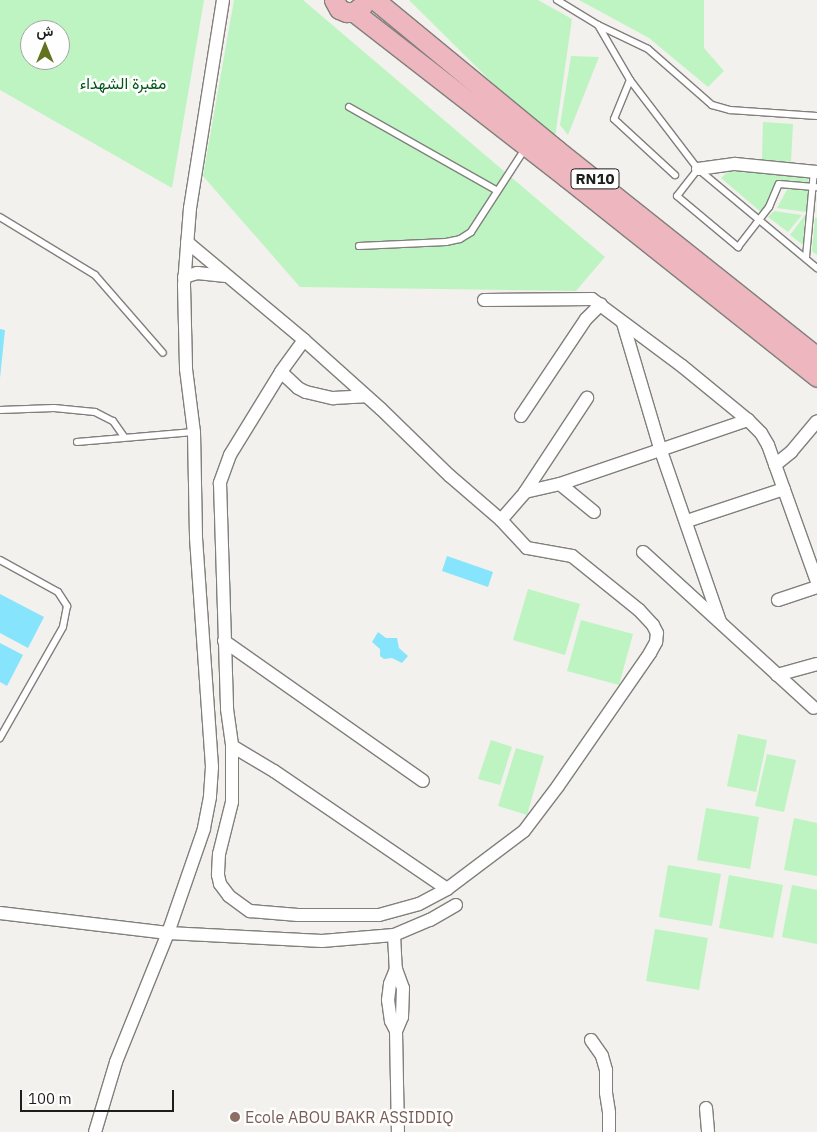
<!DOCTYPE html>
<html>
<head>
<meta charset="utf-8">
<style>
	body { margin:0 }
	#map { position:relative; width:817px; height:1132px; overflow:hidden; background:#f3f1ed; font-family:"IBM Plex Sans",Vazirmatn,sans-serif }
	div>[style] { position:absolute }
	[style*='--x'] { left:calc(var(--x)*1px); top:calc(var(--y)*1px); width:calc(var(--w)*1px); rotate:calc(var(--a)*1deg) }
	.green>* { inset:0; background:#bdf4c1 }
	.water>* { inset:0; background:#86e4fc }
	.roads { filter:drop-shadow(1px 0 #817f7c) drop-shadow(-1px 0 #817f7c) drop-shadow(0 1px #817f7c) drop-shadow(0 -1px #817f7c) }
	.lane>* { height:6px; margin:-3px; padding:0 3px; transform-origin:3px; border-radius:3px; background:#fff }
	.street>* { height:12px; margin:-6px; padding:0 6px; transform-origin:6px; border-radius:6px; background:#fff }
	.primary>* { height:19px; margin:-9.5px; padding:0 9.5px; transform-origin:9.5px; border-radius:9.5px; background:#eeb6bf }
	.dots>* { width:14px; height:14px; translate:-50% -50%; box-sizing:border-box; border:2px solid #fffefe; border-radius:50% }
	span { translate:-50% -50%; white-space:nowrap; text-align:center; line-height:1.15; -webkit-text-stroke:5px #fffefe; paint-order:stroke }
	.shield-label span { padding:1px 4px; background:#fffefe; border:1px solid; border-radius:4px; -webkit-text-stroke-width:0 }
	.shield-label { font-size:15px; color:#1d1d1b; font-weight:700 }
	.park-label { font-size:16px; color:#005618 }
	.education-label { font-size:16px; color:#785e54 }
	.left { translate:0 -50%; text-align:left }
	.north { position:absolute; left:20px; top:20px; width:50px; height:50px; box-sizing:border-box; background:#fffefe; border:1px solid #a5a4a3; border-radius:50%; rotate:0deg; font-size:14px; font-weight:700; line-height:20px; text-align:center; color:#1d1d1b }
	.north::after { content:''; display:block; margin:auto; width:18px; height:22px; background:#63721e; clip-path:polygon(50% 0,100% 100%,50% 72%,0 100%) }
	.scale { position:absolute; left:20px; top:1090px; width:154px; height:22px; box-sizing:border-box; border:2px solid #1d1d1b; border-top:0; padding-left:6px; font-size:15px; line-height:18px; white-space:nowrap; color:#1d1d1b; -webkit-text-stroke:4px #fffefe; paint-order:stroke }
</style>
</head>
<body>
<div id="map">
	<div class="green">
		<i style="clip-path:polygon(evenodd,0 0,204px 0,172px 188px,0 90px,0 0,30px 30px,60px 30px,60px 60px,30px 60px,30px 30px)"></i>
		<i style="clip-path:polygon(234px 0,303px 0,605px 257px,576px 291px,300px 287px,203px 176px)"></i>
		<i style="clip-path:polygon(409px 0,538px 0,572px 19px,554px 144px)"></i>
		<i style="clip-path:polygon(579px 0,704px 0,704px 48px,724px 71px,708px 87px,649px 38px)"></i>
		<i style="clip-path:polygon(571px 56px,599px 57px,568px 135px,560px 125px)"></i>
		<i style="clip-path:polygon(763px 122px,793px 124px,791px 162px,762px 161px)"></i>
		<i style="clip-path:polygon(729px 171px,808px 177px,808px 183px,777px 181px,762px 213px,721px 178px)"></i>
		<i style="clip-path:polygon(788px 188px,808px 190px,806px 212px,777px 208px)"></i>
		<i style="clip-path:polygon(774px 211px,802px 215px,788px 232px,768px 217px)"></i>
		<i style="clip-path:polygon(805px 215px,803px 245px,790px 235px)"></i>
		<i style="clip-path:polygon(815px 218px,817px 218px,817px 255px,812px 251px)"></i>
		<i style="clip-path:polygon(528px 589px,580px 604px,565px 655px,513px 640px)"></i>
		<i style="clip-path:polygon(581px 620px,633px 634px,619px 685px,567px 671px)"></i>
		<i style="clip-path:polygon(738px 734px,767px 740px,756px 792px,727px 786px)"></i>
		<i style="clip-path:polygon(491px 740px,512px 747px,500px 785px,478px 779px)"></i>
		<i style="clip-path:polygon(516px 748px,544px 756px,527px 815px,498px 806px)"></i>
		<i style="clip-path:polygon(767px 754px,796px 760px,784px 812px,755px 806px)"></i>
		<i style="clip-path:polygon(706px 808px,759px 817px,750px 869px,697px 860px)"></i>
		<i style="clip-path:polygon(794px 818px,817px 823px,817px 876px,784px 870px)"></i>
		<i style="clip-path:polygon(668px 865px,721px 874px,712px 926px,659px 917px)"></i>
		<i style="clip-path:polygon(729px 875px,783px 885px,773px 938px,719px 928px)"></i>
		<i style="clip-path:polygon(792px 885px,817px 890px,817px 944px,782px 937px)"></i>
		<i style="clip-path:polygon(655px 929px,708px 938px,699px 990px,646px 981px)"></i>
	</div>
	<div class="water">
		<i style="clip-path:polygon(0 329px,5px 330px,0 378px)"></i>
		<i style="clip-path:polygon(447px 556px,493px 572px,488px 587px,442px 571px)"></i>
		<i style="clip-path:polygon(0 594px,44px 617px,28px 648px,0 633px)"></i>
		<i style="clip-path:polygon(378px 632px,386px 638px,397px 638px,399px 648px,408px 656px,402px 663px,392px 658px,384px 659px,380px 656px,380px 649px,372px 642px)"></i>
		<i style="clip-path:polygon(0 643px,23px 655px,7px 686px,0 682px)"></i>
	</div>
	<div class="roads">
		<div class="lane">
			<i style="--x:557;--y:0;--w:48;--a:31.4"></i>
			<i style="--x:598;--y:25;--w:55;--a:25.6"></i>
			<i style="--x:648;--y:49;--w:85;--a:41.2"></i>
			<i style="--x:712;--y:105;--w:19;--a:16"></i>
			<i style="--x:730;--y:110;--w:87;--a:3.9"></i>
			<i style="--x:598;--y:25;--w:64;--a:59.8"></i>
			<i style="--x:630;--y:80;--w:112;--a:52.6"></i>
			<i style="--x:698;--y:169;--w:155;--a:39.8"></i>
			<i style="--x:630;--y:80;--w:42;--a:112.3"></i>
			<i style="--x:614;--y:119;--w:83;--a:42.6"></i>
			<i style="--x:349;--y:107;--w:169;--a:29.5"></i>
			<i style="--x:698;--y:169;--w:34;--a:128"></i>
			<i style="--x:677;--y:196;--w:80;--a:39.9"></i>
			<i style="--x:738;--y:247;--w:51;--a:-52.2"></i>
			<i style="--x:769;--y:207;--w:25;--a:-67"></i>
			<i style="--x:779;--y:184;--w:38;--a:5"></i>
			<i style="--x:0;--y:217;--w:111;--a:31.4"></i>
			<i style="--x:95;--y:275;--w:103;--a:48.9"></i>
			<i style="--x:359;--y:246;--w:87;--a:-2.6"></i>
			<i style="--x:446;--y:242;--w:14;--a:-12"></i>
			<i style="--x:460;--y:239;--w:13;--a:-32"></i>
			<i style="--x:471;--y:232;--w:99;--a:-57"></i>
			<i style="--x:806;--y:257;--w:86;--a:-84.7"></i>
			<i style="--x:0;--y:410;--w:54;--a:-2.1"></i>
			<i style="--x:54;--y:408;--w:41;--a:5.6"></i>
			<i style="--x:95;--y:412;--w:20;--a:27"></i>
			<i style="--x:113;--y:421;--w:19;--a:55"></i>
			<i style="--x:77;--y:442;--w:117;--a:-4.9"></i>
			<i style="--x:0;--y:560;--w:66;--a:28.9"></i>
			<i style="--x:58;--y:592;--w:17;--a:57"></i>
			<i style="--x:67;--y:606;--w:21;--a:101"></i>
			<i style="--x:63;--y:627;--w:128;--a:119.6"></i>
		</div>
		<div class="street">
			<i style="--x:223;--y:0;--w:211;--a:99"></i>
			<i style="--x:190;--y:208;--w:77;--a:94.5"></i>
			<i style="--x:184;--y:285;--w:84;--a:88.6"></i>
			<i style="--x:186;--y:369;--w:64;--a:82.8"></i>
			<i style="--x:194;--y:432;--w:106;--a:88.9"></i>
			<i style="--x:196;--y:538;--w:230;--a:86"></i>
			<i style="--x:212;--y:767;--w:30;--a:94"></i>
			<i style="--x:210;--y:797;--w:33;--a:101"></i>
			<i style="--x:204;--y:829;--w:110;--a:109.1"></i>
			<i style="--x:168;--y:933;--w:154;--a:3"></i>
			<i style="--x:322;--y:941;--w:72;--a:-4.8"></i>
			<i style="--x:394;--y:935;--w:39;--a:-23"></i>
			<i style="--x:430;--y:920;--w:30;--a:-30"></i>
			<i style="--x:698;--y:169;--w:37;--a:-8"></i>
			<i style="--x:735;--y:164;--w:82;--a:5.6"></i>
			<i style="--x:187;--y:242;--w:153;--a:39.9"></i>
			<i style="--x:304;--y:340;--w:103;--a:41.9"></i>
			<i style="--x:381;--y:409;--w:96;--a:44.2"></i>
			<i style="--x:450;--y:476;--w:67;--a:40.8"></i>
			<i style="--x:501;--y:520;--w:37;--a:-49"></i>
			<i style="--x:525;--y:492;--w:113;--a:-56.6"></i>
			<i style="--x:184;--y:277;--w:14;--a:-17"></i>
			<i style="--x:197;--y:273;--w:29;--a:6"></i>
			<i style="--x:484;--y:300;--w:108;--a:-0.5"></i>
			<i style="--x:592;--y:299;--w:112;--a:36.7"></i>
			<i style="--x:682;--y:366;--w:85;--a:39.3"></i>
			<i style="--x:748;--y:420;--w:18;--a:45"></i>
			<i style="--x:761;--y:433;--w:14;--a:60"></i>
			<i style="--x:768;--y:445;--w:145;--a:70.3"></i>
			<i style="--x:623;--y:323;--w:134;--a:73.5"></i>
			<i style="--x:661;--y:451;--w:180;--a:70.9"></i>
			<i style="--x:304;--y:340;--w:39;--a:126"></i>
			<i style="--x:281;--y:372;--w:23;--a:43"></i>
			<i style="--x:298;--y:388;--w:9;--a:27"></i>
			<i style="--x:306;--y:392;--w:28;--a:13"></i>
			<i style="--x:333;--y:398;--w:33;--a:-3"></i>
			<i style="--x:281;--y:372;--w:97;--a:121.6"></i>
			<i style="--x:230;--y:455;--w:30;--a:110"></i>
			<i style="--x:220;--y:483;--w:226;--a:88.2"></i>
			<i style="--x:227;--y:709;--w:37;--a:82"></i>
			<i style="--x:232;--y:746;--w:56;--a:90"></i>
			<i style="--x:232;--y:802;--w:54;--a:104"></i>
			<i style="--x:219;--y:854;--w:21;--a:93"></i>
			<i style="--x:218;--y:875;--w:9;--a:77"></i>
			<i style="--x:220;--y:884;--w:15;--a:53"></i>
			<i style="--x:229;--y:896;--w:26;--a:36"></i>
			<i style="--x:250;--y:911;--w:48;--a:4.8"></i>
			<i style="--x:298;--y:915;--w:81;--a:0"></i>
			<i style="--x:379;--y:915;--w:41;--a:-15.4"></i>
			<i style="--x:419;--y:904;--w:32;--a:-28"></i>
			<i style="--x:447;--y:889;--w:96;--a:-37"></i>
			<i style="--x:524;--y:831;--w:56;--a:-52.9"></i>
			<i style="--x:558;--y:786;--w:162;--a:-55.3"></i>
			<i style="--x:650;--y:653;--w:13;--a:-61"></i>
			<i style="--x:656;--y:642;--w:9;--a:-84"></i>
			<i style="--x:657;--y:633;--w:9;--a:-117"></i>
			<i style="--x:653;--y:625;--w:21;--a:-133"></i>
			<i style="--x:639;--y:610;--w:86;--a:-141.1"></i>
			<i style="--x:572;--y:556;--w:46;--a:-169.9"></i>
			<i style="--x:527;--y:548;--w:38;--a:-133"></i>
			<i style="--x:521;--y:416;--w:117;--a:-56.2"></i>
			<i style="--x:586;--y:319;--w:21;--a:-45"></i>
			<i style="--x:775;--y:465;--w:21;--a:-39"></i>
			<i style="--x:791;--y:452;--w:40;--a:-50"></i>
			<i style="--x:560;--y:484;--w:44;--a:39.5"></i>
			<i style="--x:525;--y:492;--w:36;--a:-13"></i>
			<i style="--x:560;--y:484;--w:199;--a:-18.8"></i>
			<i style="--x:687;--y:521;--w:102;--a:-18.3"></i>
			<i style="--x:643;--y:552;--w:231;--a:42.4"></i>
			<i style="--x:778;--y:600;--w:41;--a:-18.4"></i>
			<i style="--x:224;--y:641;--w:243;--a:35.1"></i>
			<i style="--x:777;--y:675;--w:41;--a:-15.4"></i>
			<i style="--x:232;--y:746;--w:49;--a:30.8"></i>
			<i style="--x:274;--y:771;--w:209;--a:34.3"></i>
			<i style="--x:0;--y:913;--w:169;--a:6.8"></i>
			<i style="--x:168;--y:933;--w:139;--a:112"></i>
			<i style="--x:116;--y:1062;--w:73;--a:106.7"></i>
			<i style="--x:394;--y:935;--w:34;--a:87"></i>
			<i style="--x:396;--y:969;--w:20;--a:70"></i>
			<i style="--x:403;--y:988;--w:29;--a:92"></i>
			<i style="--x:402;--y:1017;--w:15;--a:113"></i>
			<i style="--x:396;--y:969;--w:16;--a:112"></i>
			<i style="--x:390;--y:984;--w:16;--a:97"></i>
			<i style="--x:388;--y:1000;--w:21;--a:82"></i>
			<i style="--x:391;--y:1021;--w:11;--a:63"></i>
			<i style="--x:396;--y:1031;--w:101;--a:88.9"></i>
			<i style="--x:591;--y:1040;--w:19;--a:55"></i>
			<i style="--x:602;--y:1056;--w:15;--a:74"></i>
			<i style="--x:606;--y:1070;--w:23;--a:90"></i>
			<i style="--x:606;--y:1093;--w:20;--a:81"></i>
			<i style="--x:609;--y:1113;--w:19;--a:90"></i>
			<i style="--x:706;--y:1108;--w:24;--a:85"></i>
		</div>
		<div class="primary">
			<i style="--x:334;--y:0;--w:10;--a:61"></i>
			<i style="--x:339;--y:9;--w:8;--a:23"></i>
			<i style="--x:346;--y:12;--w:8;--a:0"></i>
			<i style="--x:354;--y:12;--w:11;--a:-38"></i>
			<i style="--x:375;--y:0;--w:236;--a:39.5"></i>
			<i style="--x:557;--y:150;--w:332;--a:38.5"></i>
			<i style="--x:354;--y:12;--w:269;--a:37.9"></i>
			<i style="--x:566;--y:177;--w:321;--a:38.5"></i>
		</div>
	</div>
	<div class="dots">
		<i style="left:235px;top:1117px;background:#8d6e63"></i>
	</div>
	<div class="shield-label">
		<span style="left:595px;top:179px">RN10</span>
	</div>
	<div class="park-label">
		<span style="left:123px;top:83px">مقبرة الشهداء</span>
	</div>
	<div class="education-label">
		<span class="left" style="left:245px;top:1117px">Ecole ABOU BAKR ASSIDDIQ</span>
	</div>
	<div class="north">ش</div>
	<div class="scale">100 m</div>
</div>
</body>
</html>
